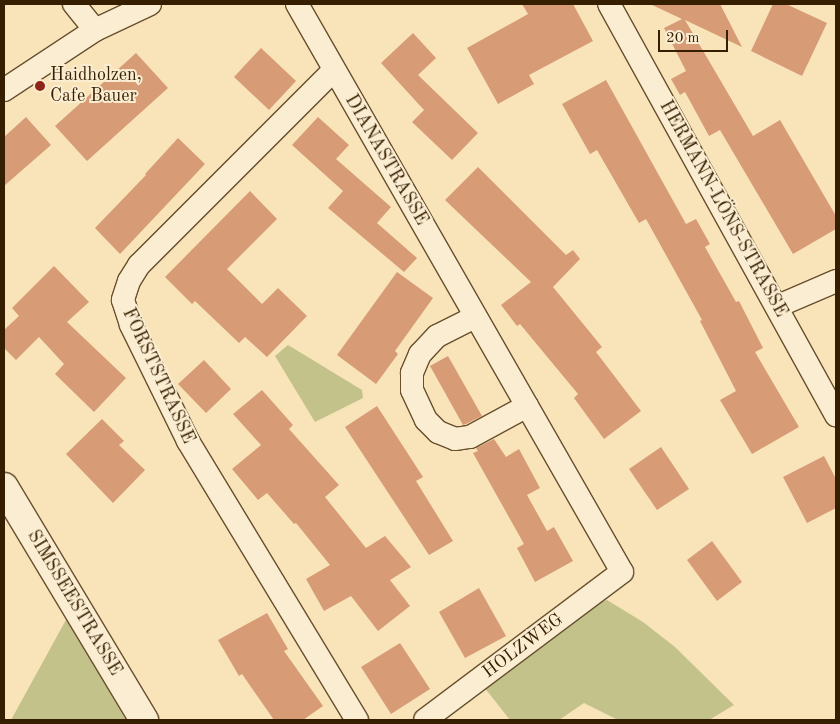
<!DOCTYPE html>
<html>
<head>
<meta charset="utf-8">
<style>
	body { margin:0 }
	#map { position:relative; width:840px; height:724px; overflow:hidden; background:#f9e3b9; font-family:"Old Standard TT",serif }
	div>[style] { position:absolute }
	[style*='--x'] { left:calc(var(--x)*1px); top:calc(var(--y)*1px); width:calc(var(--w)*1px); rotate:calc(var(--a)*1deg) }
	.green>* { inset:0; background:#c4c28b }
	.building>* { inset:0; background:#d79c76 }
	.roads { filter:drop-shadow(1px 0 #67502e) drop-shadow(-1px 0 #67502e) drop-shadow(0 1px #67502e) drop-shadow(0 -1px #67502e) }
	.street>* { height:22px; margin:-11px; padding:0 11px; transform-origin:11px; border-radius:11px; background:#fbedd2 }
	.secondary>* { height:28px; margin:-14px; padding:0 14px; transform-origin:14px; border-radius:14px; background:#fbedd2 }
	.dots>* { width:14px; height:14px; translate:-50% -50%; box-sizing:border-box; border:2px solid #fbedd2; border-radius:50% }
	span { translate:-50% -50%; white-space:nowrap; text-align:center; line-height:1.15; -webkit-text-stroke:4px #fbedd2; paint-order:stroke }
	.poi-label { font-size:18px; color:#361f00 }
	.left { translate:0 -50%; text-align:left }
	.street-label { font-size:18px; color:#361f00 }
	.frame { position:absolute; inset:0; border:5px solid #361f00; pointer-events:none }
	.scale { position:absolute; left:658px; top:30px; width:70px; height:22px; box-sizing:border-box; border:2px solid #361f00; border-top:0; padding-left:6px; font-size:15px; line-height:18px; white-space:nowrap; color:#361f00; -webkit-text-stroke:4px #fbedd2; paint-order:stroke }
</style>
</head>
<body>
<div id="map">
	<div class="green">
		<i style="clip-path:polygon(288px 345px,362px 390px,363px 398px,315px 422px,275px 356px)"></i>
		<i style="clip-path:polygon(607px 600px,643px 622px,675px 647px,734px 705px,709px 720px,618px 720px,584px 703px,559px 720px,510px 720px,484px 687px,593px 605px)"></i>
		<i style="clip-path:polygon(67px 618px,126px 720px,11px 720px)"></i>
	</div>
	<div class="building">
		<i style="clip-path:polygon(522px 4px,573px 4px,593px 41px,529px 75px,534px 84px,498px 104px,467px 48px,528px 14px)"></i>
		<i style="clip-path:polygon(650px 4px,720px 4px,742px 47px,685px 20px,753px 136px,780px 120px,836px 216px,836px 229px,793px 254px,720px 130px,709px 136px,685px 92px,680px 95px,671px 79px,686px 71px,664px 28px,682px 19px)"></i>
		<i style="clip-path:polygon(773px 4px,786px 4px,827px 23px,802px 76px,751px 51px)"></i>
		<i style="clip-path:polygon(413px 33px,436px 58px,418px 75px,478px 133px,452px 160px,412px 122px,424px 110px,381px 63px)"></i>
		<i style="clip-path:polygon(261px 48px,296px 81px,269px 110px,234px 77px)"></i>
		<i style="clip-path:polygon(136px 53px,168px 88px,87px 161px,55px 126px)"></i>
		<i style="clip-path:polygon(606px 80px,686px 224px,696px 219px,710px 244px,705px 247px,736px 302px,739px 301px,763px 348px,755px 352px,799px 427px,752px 454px,720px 400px,736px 391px,700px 321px,702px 320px,646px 219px,639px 223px,597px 150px,590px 154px,562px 104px)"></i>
		<i style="clip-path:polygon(26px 117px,51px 145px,4px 186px,4px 137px)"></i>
		<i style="clip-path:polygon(318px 117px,349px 145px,336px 159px,391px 207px,377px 223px,417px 258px,404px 272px,328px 208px,343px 191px,292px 145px)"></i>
		<i style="clip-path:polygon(178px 138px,205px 164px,120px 254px,95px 228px,146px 175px,145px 174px)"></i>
		<i style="clip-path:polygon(478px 167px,566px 255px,573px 250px,580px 259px,553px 287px,602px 347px,596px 352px,641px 411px,604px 439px,574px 398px,578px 394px,520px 324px,517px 326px,501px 305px,531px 282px,445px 200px)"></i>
		<i style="clip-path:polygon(250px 191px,277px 219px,227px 269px,262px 304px,278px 288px,307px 316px,267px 357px,245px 337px,239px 343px,195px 301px,192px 304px,165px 277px)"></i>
		<i style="clip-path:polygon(54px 266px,89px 302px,67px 322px,126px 378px,94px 412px,55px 374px,64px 364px,39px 337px,16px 360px,4px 348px,4px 330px,19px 316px,12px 308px)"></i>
		<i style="clip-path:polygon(397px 272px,433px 298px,395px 351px,398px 354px,376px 384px,337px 355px)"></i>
		<i style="clip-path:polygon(448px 356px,482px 416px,466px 424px,463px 425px,430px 366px)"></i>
		<i style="clip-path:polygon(204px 360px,231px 389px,206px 413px,178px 384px)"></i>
		<i style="clip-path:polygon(262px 390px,293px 425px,289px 429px,339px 485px,325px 497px,366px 548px,385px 536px,411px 567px,390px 580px,410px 606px,378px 631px,351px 596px,324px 611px,306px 579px,330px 565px,296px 523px,294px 524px,267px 493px,258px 500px,232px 469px,261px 445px,233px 414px)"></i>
		<i style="clip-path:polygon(377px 406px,423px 477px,416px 481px,453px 541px,429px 555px,345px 427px)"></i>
		<i style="clip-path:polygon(102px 419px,124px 441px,119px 445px,145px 470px,113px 503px,66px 454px)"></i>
		<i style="clip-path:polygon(494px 439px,506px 457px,519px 449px,540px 488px,527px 495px,547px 531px,554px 527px,573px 561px,535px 582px,517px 548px,524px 544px,473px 453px,478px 451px,476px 448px)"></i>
		<i style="clip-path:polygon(661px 447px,689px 489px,657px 510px,629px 469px)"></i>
		<i style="clip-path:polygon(824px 456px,836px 479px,836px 508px,807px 523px,783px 477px)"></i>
		<i style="clip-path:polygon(712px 541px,742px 582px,717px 601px,687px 560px)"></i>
		<i style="clip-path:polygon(479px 588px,506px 636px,465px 658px,439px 612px)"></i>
		<i style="clip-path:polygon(267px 613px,288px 649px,284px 651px,323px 706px,303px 720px,274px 720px,242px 674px,239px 676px,218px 640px)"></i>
		<i style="clip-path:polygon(400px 643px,430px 689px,391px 714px,361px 667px)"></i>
	</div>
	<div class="roads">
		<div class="street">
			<i style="--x:74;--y:4;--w:33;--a:51"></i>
			<i style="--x:297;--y:4;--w:654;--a:60.22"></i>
			<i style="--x:622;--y:572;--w:246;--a:143.1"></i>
			<i style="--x:609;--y:4;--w:470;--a:61.1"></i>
			<i style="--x:334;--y:70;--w:276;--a:135"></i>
			<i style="--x:139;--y:265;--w:19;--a:122"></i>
			<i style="--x:129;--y:281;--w:20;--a:108"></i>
			<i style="--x:123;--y:300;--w:26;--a:72"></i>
			<i style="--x:131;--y:325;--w:129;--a:63.8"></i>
			<i style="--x:188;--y:441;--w:326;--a:58.8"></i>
			<i style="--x:4;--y:90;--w:109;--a:-33.4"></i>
			<i style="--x:95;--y:30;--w:61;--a:-25.3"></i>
			<i style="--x:778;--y:306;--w:63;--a:-23.3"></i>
			<i style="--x:475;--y:317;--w:42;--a:153.4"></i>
			<i style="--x:437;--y:336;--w:25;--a:133"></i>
			<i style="--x:420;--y:354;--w:21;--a:113"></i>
			<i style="--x:412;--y:373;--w:17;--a:90"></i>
			<i style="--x:412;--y:390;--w:33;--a:65"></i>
			<i style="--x:426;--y:420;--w:17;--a:45"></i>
			<i style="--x:438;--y:432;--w:18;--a:22"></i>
			<i style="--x:455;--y:439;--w:15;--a:-8"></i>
			<i style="--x:470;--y:437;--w:65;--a:-28.5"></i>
		</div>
		<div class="secondary">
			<i style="--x:4;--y:487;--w:272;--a:59"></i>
		</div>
	</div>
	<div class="dots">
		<i style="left:40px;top:86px;background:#8f2418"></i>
	</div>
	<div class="poi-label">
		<span class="left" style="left:50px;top:86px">Haidholzen,<br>Cafe Bauer</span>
	</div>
	<div class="street-label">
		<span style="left:386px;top:160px;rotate:60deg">DIANASTRASSE</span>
		<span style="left:723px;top:209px;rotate:61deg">HERMANN-LÖNS-STRASSE</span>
		<span style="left:158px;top:376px;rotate:65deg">FORSTSTRASSE</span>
		<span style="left:74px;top:603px;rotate:59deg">SIMSSEESTRASSE</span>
		<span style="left:523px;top:646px;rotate:-37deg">HOLZWEG</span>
	</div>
	<div class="frame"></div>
	<div class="scale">20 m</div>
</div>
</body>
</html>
